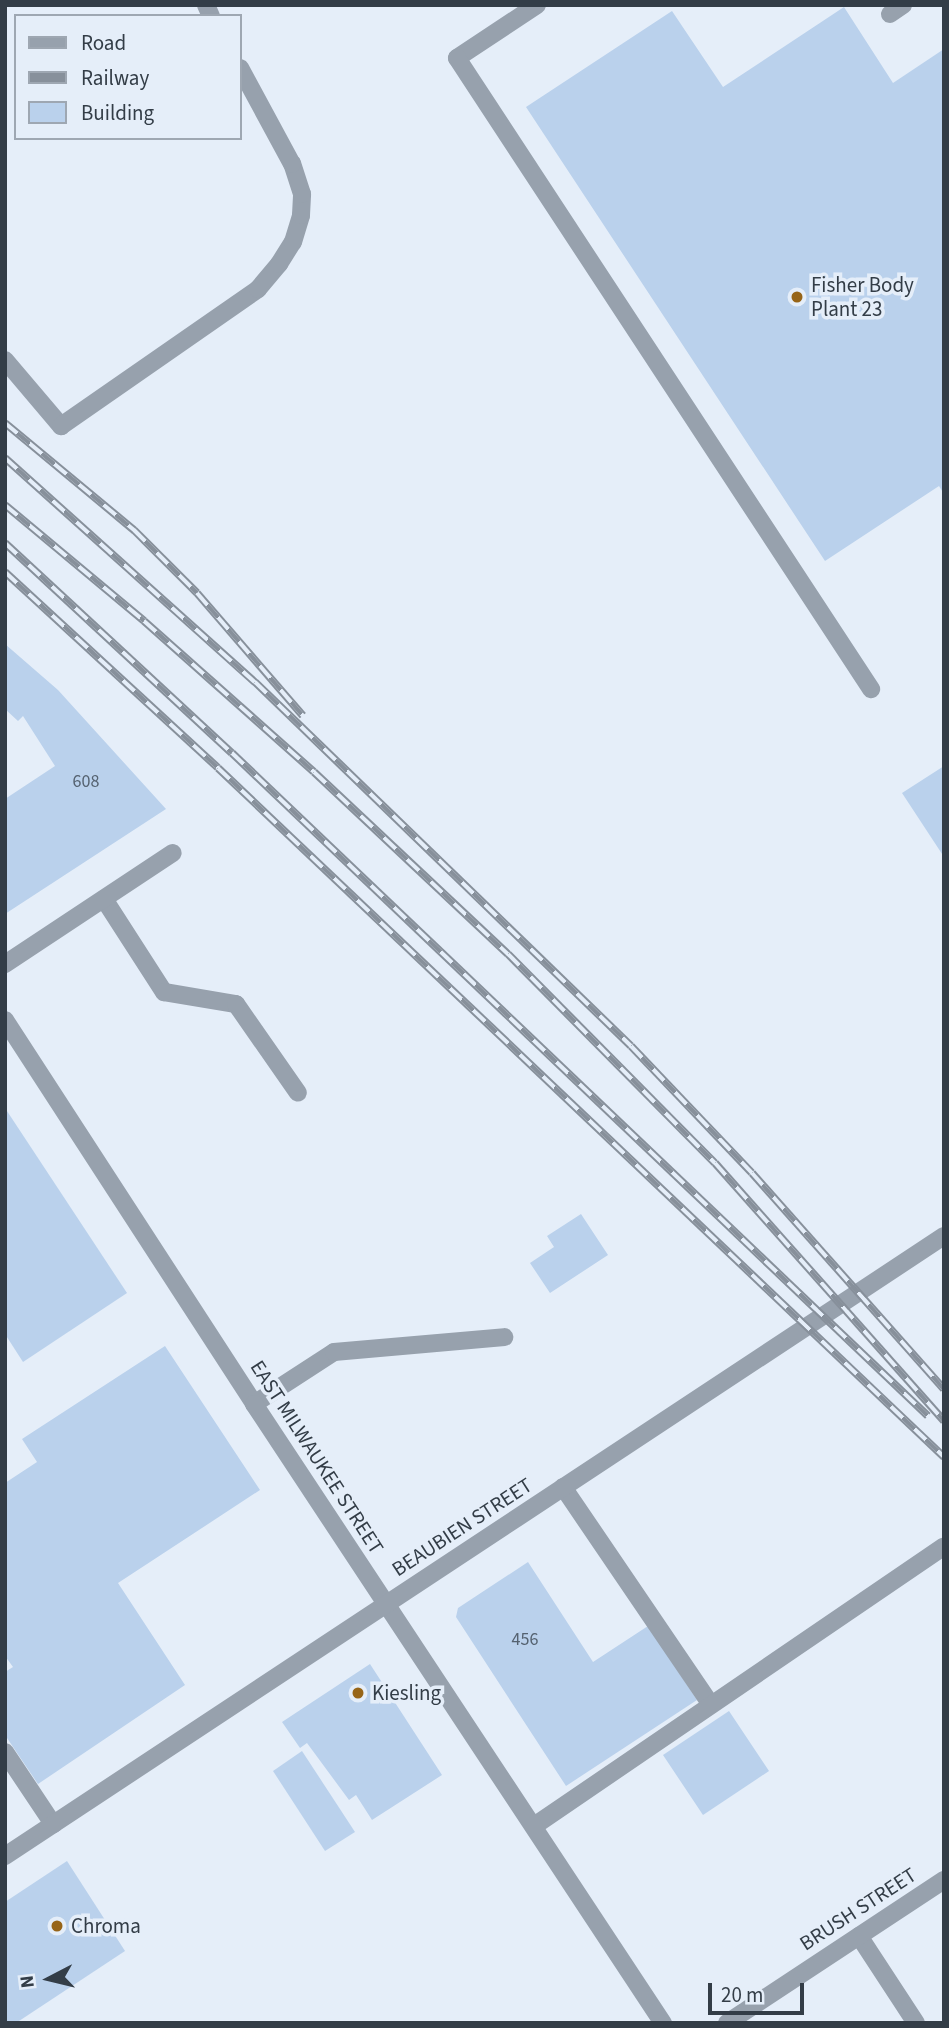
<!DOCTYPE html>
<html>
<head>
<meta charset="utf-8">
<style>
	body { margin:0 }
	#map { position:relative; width:949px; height:2028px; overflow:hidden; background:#e5eef9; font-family:"Source Sans 3",sans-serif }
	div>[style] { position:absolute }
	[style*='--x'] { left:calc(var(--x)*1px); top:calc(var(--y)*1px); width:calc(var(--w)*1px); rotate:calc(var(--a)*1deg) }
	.building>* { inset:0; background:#bad1ec }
	.service>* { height:18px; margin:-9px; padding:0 9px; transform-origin:9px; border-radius:9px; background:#97a1ad }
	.minor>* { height:18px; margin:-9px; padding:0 9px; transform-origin:9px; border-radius:9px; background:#97a1ad }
	.tertiary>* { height:18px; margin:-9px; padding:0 9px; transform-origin:9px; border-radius:9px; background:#97a1ad }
	.rail>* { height:8px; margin-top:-4px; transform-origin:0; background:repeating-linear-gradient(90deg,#e5eef9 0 16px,#87909b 0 32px); box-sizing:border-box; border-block:2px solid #87909b }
	.dots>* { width:19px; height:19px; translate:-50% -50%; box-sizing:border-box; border:4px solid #e5eef9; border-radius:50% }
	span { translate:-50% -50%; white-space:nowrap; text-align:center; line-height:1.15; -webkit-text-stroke:7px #e5eef9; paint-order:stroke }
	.number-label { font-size:18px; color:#556270 }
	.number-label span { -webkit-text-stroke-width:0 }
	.poi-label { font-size:21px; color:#333d47 }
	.left { translate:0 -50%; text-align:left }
	.street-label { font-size:21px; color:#333d47 }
	.frame { position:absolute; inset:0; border:7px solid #333d47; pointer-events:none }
	.legend { position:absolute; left:14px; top:14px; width:228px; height:126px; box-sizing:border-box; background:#e5eef9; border:2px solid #9ea7b2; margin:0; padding:9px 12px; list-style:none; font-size:21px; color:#333d47 }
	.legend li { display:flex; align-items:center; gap:14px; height:35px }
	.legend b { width:35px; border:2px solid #9ea7b2 }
	.north { position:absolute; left:14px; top:1944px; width:70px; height:70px; -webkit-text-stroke:5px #e5eef9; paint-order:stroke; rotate:263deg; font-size:19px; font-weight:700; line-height:28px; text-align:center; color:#333d47 }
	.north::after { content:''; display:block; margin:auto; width:24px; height:32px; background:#333d47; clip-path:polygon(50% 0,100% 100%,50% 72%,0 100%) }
	.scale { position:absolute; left:708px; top:1983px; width:96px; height:32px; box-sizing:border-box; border:4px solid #333d47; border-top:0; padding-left:9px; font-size:21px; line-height:24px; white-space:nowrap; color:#333d47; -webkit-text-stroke:5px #e5eef9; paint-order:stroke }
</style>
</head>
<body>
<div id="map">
	<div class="building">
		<i style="clip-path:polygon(844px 7px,893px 83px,944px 49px,944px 494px,939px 486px,825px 561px,526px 107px,672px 11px,723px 87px)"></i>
		<i style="clip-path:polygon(5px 644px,58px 690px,166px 809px,5px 914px,5px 799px,55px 766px,23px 716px,18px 721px,5px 709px)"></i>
		<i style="clip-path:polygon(944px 766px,944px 857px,902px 793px)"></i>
		<i style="clip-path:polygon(5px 1108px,127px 1293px,23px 1362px,5px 1334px)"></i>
		<i style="clip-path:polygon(581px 1214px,608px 1255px,550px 1293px,530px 1263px,554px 1247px,547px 1236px)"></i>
		<i style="clip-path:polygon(165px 1346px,260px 1490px,118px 1583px,185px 1685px,38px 1784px,5px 1735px,5px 1672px,13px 1667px,5px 1656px,5px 1483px,37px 1462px,22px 1439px)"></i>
		<i style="clip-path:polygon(528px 1562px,593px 1662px,648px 1626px,697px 1700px,566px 1786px,456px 1617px,458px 1608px)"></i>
		<i style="clip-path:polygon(370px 1664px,442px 1775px,372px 1820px,356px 1795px,349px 1800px,307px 1743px,300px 1748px,282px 1722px)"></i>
		<i style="clip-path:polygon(729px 1711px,769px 1771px,703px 1815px,663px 1755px)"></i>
		<i style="clip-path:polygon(302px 1751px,355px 1832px,325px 1851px,273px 1771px)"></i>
		<i style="clip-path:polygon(67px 1861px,125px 1951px,16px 2023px,5px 2023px,5px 1902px)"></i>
	</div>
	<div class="service">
		<i style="--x:206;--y:5;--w:12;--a:66"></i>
		<i style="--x:537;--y:5;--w:96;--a:146.5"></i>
		<i style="--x:457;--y:58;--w:755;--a:56.73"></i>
		<i style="--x:890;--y:14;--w:16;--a:-35"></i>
		<i style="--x:5;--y:360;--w:87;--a:49.7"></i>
		<i style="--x:61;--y:426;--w:240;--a:-34.8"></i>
		<i style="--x:258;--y:289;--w:33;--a:-50"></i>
		<i style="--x:279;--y:264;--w:26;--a:-58"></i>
		<i style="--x:293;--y:242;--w:28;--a:-73"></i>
		<i style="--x:301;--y:215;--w:21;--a:-87"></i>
		<i style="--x:302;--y:194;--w:32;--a:-108"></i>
		<i style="--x:292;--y:164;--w:109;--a:-118.4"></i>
		<i style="--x:104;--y:899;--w:111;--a:57.2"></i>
		<i style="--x:164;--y:992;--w:73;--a:9.5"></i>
		<i style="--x:236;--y:1004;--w:108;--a:55.1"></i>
		<i style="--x:254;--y:1404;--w:95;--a:-33"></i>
		<i style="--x:334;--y:1352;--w:171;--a:-5"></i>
		<i style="--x:563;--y:1487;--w:263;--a:55.8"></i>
		<i style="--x:5;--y:1752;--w:87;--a:56.3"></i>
		<i style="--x:534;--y:1826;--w:496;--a:-34.3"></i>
		<i style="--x:859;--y:1936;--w:104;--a:56.8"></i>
	</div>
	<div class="minor">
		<i style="--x:5;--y:964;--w:201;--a:-33.5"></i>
		<i style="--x:5;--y:1020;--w:458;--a:57"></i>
		<i style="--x:254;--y:1404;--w:742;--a:56.55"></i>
	</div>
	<div class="tertiary">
		<i style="--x:5;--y:1856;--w:1125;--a:-33.44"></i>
		<i style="--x:727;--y:2023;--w:260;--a:-33.4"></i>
	</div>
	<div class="rail">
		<i style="--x:5;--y:423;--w:168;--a:39.7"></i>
		<i style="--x:134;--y:530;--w:89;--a:45"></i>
		<i style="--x:197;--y:593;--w:162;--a:49.2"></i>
		<i style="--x:5;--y:458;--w:336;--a:41.9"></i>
		<i style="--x:255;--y:682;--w:523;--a:44.07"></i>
		<i style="--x:631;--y:1046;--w:175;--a:46.4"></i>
		<i style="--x:752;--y:1173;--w:289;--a:48.4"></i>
		<i style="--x:5;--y:505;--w:181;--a:39.8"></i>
		<i style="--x:144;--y:621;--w:227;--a:41.6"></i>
		<i style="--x:314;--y:772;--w:266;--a:43.2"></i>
		<i style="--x:508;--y:954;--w:294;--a:45.3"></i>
		<i style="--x:715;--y:1163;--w:345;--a:48.4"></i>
		<i style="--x:5;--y:543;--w:309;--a:42.8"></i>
		<i style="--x:232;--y:753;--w:961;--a:43.61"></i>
		<i style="--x:5;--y:572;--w:289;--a:42.6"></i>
		<i style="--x:218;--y:768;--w:1001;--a:43.5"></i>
	</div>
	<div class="dots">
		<i style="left:797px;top:297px;background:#976518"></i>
		<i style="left:358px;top:1693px;background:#976518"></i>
		<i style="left:57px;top:1926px;background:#976518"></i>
	</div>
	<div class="number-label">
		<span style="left:86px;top:782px">608</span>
		<span style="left:525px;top:1640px">456</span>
	</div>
	<div class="poi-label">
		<span class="left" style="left:811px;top:297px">Fisher Body<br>Plant 23</span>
		<span class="left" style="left:372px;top:1693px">Kiesling</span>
		<span class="left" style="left:71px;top:1926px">Chroma</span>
	</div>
	<div class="street-label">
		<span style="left:317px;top:1457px;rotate:57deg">EAST MILWAUKEE STREET</span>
		<span style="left:462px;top:1527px;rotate:-33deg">BEAUBIEN STREET</span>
		<span style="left:858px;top:1909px;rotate:-33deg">BRUSH STREET</span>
	</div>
	<div class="frame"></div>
	<ul class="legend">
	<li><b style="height:9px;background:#97a1ad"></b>Road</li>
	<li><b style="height:9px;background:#87909b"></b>Railway</li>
	<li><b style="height:19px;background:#bad1ec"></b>Building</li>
	</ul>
	<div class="north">N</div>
	<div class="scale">20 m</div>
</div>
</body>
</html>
